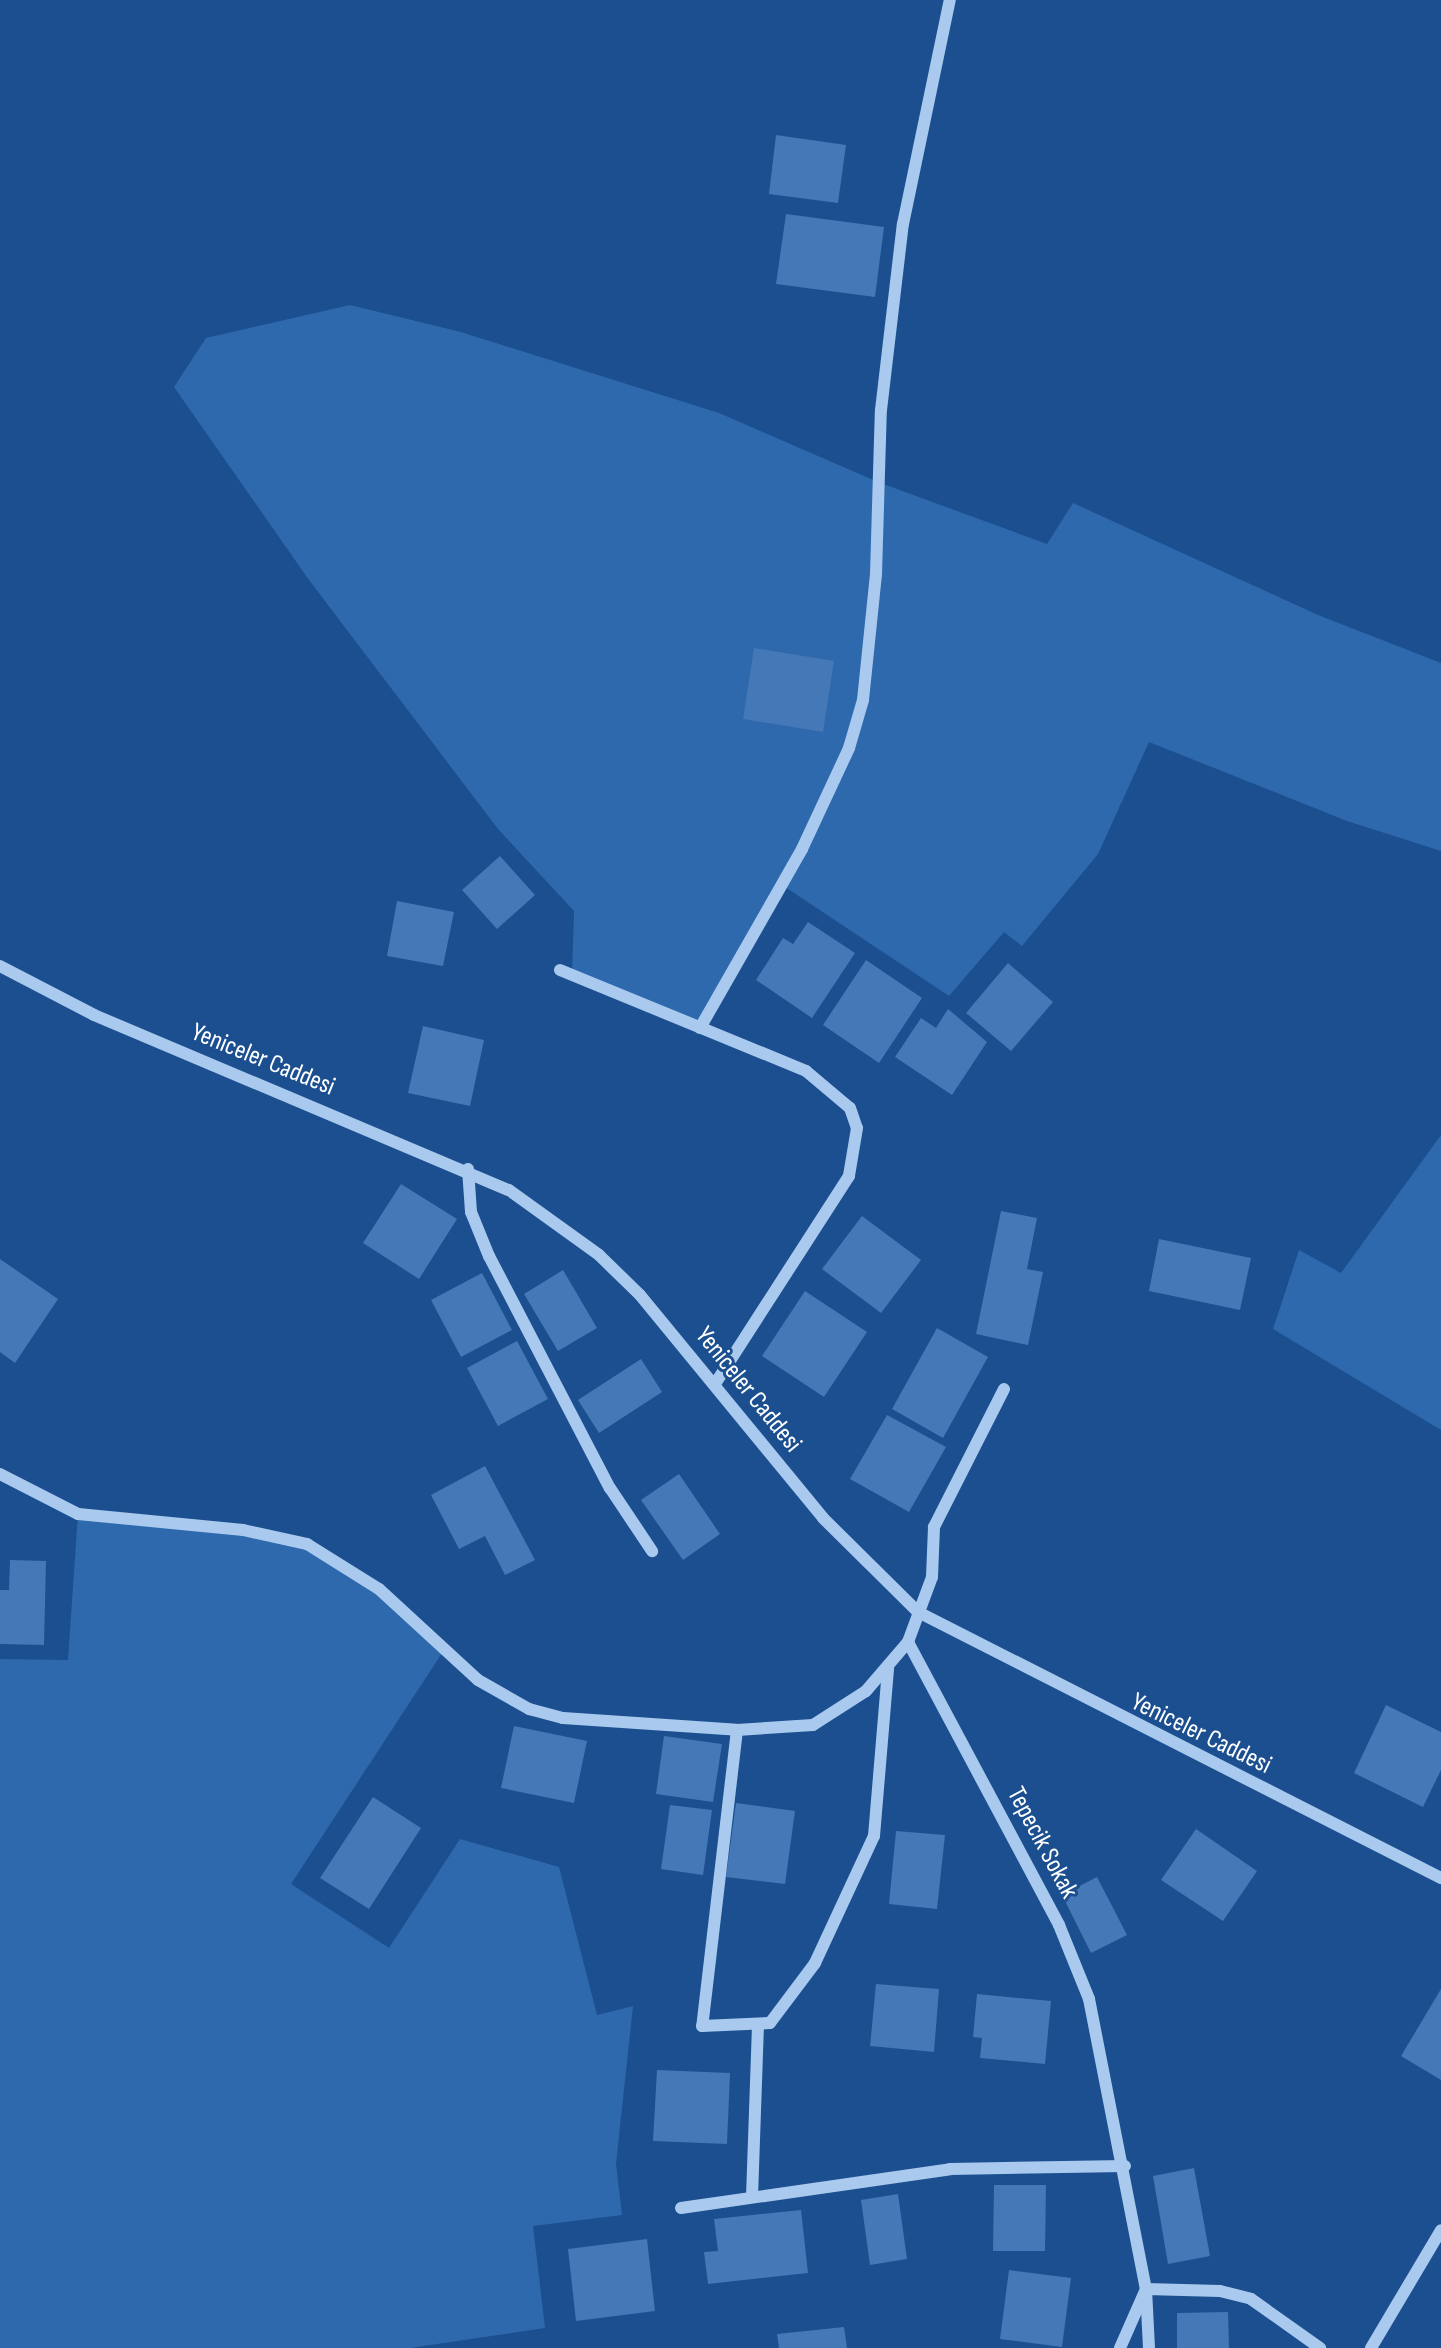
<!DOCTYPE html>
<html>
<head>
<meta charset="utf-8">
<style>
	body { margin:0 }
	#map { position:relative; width:1441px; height:2348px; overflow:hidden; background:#1b4f8f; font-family:"Sofia Sans Condensed",sans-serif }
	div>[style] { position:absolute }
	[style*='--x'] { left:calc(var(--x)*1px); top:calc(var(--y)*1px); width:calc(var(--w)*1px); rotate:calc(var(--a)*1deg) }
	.green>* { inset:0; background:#2e69ad }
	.building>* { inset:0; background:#4478b7 }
	.minor>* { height:12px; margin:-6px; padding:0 6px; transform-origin:6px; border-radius:6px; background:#a9c9ee }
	span { translate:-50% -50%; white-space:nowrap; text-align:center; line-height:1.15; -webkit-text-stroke:6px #1b4f8f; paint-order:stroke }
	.street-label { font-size:26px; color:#fff }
</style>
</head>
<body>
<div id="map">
	<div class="green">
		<i style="clip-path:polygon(350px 305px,461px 332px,719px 413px,878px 482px,1047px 544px,1073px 503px,1318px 615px,1441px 663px,1441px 851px,1347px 821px,1149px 742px,1098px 854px,1022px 946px,1004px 932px,949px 996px,782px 885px,700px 1028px,572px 976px,574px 911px,498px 829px,309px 580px,174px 387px,206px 338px)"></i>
		<i style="clip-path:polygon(1441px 1135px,1441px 1430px,1273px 1329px,1299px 1250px,1341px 1273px)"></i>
		<i style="clip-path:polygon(78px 1514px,282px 1536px,335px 1560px,444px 1650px,291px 1884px,389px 1948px,460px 1839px,559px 1867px,597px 2015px,633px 2006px,616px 2164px,622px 2215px,533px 2226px,545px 2328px,410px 2348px,0 2348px,0 1659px,68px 1660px)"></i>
	</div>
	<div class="building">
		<i style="clip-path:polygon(776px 135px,846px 145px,838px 203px,769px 194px)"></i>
		<i style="clip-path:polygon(786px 214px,884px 227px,875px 297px,776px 284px)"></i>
		<i style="clip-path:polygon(754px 648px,834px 661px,823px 732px,743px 719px)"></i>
		<i style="clip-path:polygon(500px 856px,535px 895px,497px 929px,462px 890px)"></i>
		<i style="clip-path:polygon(397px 901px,454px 912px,443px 966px,387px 956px)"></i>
		<i style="clip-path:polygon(808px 922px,855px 953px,812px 1018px,756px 980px,783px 938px,793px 944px)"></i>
		<i style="clip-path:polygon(866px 960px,922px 998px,879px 1063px,823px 1025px)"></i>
		<i style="clip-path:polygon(1008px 963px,1053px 1002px,1011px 1051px,966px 1013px)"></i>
		<i style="clip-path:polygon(948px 1009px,987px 1042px,952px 1095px,895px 1057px,921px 1018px,936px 1028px)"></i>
		<i style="clip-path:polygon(423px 1026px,484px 1040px,470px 1106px,408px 1093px)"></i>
		<i style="clip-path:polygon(401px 1184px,457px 1219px,419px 1279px,363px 1243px)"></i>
		<i style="clip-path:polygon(1001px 1211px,1037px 1218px,1027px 1269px,1043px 1272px,1028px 1345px,976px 1334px)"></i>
		<i style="clip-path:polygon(862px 1216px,921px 1260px,881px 1313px,822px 1269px)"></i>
		<i style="clip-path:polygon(1159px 1239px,1251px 1258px,1240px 1310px,1149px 1291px)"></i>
		<i style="clip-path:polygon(0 1259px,58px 1299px,15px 1363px,0 1352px)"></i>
		<i style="clip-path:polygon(563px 1270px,597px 1328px,558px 1351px,524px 1294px)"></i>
		<i style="clip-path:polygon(482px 1273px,512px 1330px,461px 1357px,431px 1300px)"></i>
		<i style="clip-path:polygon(805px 1291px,867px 1332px,824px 1397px,762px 1356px)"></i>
		<i style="clip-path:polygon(937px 1328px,988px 1357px,943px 1438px,892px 1409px)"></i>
		<i style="clip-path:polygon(517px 1341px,548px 1399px,498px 1426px,467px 1368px)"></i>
		<i style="clip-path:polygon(641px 1359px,662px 1392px,599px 1433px,578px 1400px)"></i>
		<i style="clip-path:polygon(887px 1415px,946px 1447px,909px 1512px,850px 1479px)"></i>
		<i style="clip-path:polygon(485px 1466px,535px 1560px,505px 1575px,485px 1536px,459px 1549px,431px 1495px)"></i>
		<i style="clip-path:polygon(679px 1474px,720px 1534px,683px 1560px,641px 1500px)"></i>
		<i style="clip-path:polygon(10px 1560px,46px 1561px,44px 1645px,0 1644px,0 1590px,9px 1590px)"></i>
		<i style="clip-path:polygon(1386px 1705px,1441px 1732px,1441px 1770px,1423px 1807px,1354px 1773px)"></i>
		<i style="clip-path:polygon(514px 1726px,587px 1741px,574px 1803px,501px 1788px)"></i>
		<i style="clip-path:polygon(664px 1736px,722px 1744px,713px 1802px,656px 1794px)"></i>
		<i style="clip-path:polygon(373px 1797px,421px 1828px,369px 1909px,320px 1878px)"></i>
		<i style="clip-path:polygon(736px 1803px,795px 1811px,785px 1884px,726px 1877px)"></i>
		<i style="clip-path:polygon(670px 1805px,712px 1810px,703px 1875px,661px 1869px)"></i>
		<i style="clip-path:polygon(1196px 1829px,1257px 1871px,1223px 1921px,1161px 1880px)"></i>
		<i style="clip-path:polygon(896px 1831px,945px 1835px,937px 1909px,889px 1904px)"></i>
		<i style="clip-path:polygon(1097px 1877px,1127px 1935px,1091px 1953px,1062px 1895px)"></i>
		<i style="clip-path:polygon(876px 1984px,939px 1989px,934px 2052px,870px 2046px)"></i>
		<i style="clip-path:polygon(1441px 1989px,1441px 2080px,1401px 2056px)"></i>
		<i style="clip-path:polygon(977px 1994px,1051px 2001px,1045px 2064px,980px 2058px,982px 2038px,973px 2037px)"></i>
		<i style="clip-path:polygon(657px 2070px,730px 2073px,727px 2144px,653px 2141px)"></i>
		<i style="clip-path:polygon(1194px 2168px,1210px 2256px,1168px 2264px,1153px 2176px)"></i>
		<i style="clip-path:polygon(994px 2185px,1046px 2185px,1045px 2251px,993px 2251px)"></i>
		<i style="clip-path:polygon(898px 2194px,907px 2259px,870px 2265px,861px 2200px)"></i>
		<i style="clip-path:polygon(801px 2210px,808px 2273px,708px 2284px,704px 2252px,718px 2251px,714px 2219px)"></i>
		<i style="clip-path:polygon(647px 2239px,655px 2311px,576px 2321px,568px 2249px)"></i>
		<i style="clip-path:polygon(1009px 2270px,1071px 2278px,1062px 2347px,1000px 2339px)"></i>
		<i style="clip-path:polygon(1228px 2312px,1229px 2348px,1177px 2348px,1177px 2313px)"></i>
		<i style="clip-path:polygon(844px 2327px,847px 2348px,779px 2348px,777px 2334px)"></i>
	</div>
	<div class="minor">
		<i style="--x:0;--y:966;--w:106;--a:27.5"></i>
		<i style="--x:94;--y:1015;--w:450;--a:22.9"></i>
		<i style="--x:509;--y:1190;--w:111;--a:35.8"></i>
		<i style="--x:599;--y:1255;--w:57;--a:44.3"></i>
		<i style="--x:640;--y:1295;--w:288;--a:50.6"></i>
		<i style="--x:823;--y:1518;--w:134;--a:44.7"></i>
		<i style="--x:918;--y:1612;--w:587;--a:26.96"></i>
		<i style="--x:560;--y:970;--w:266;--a:22.3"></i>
		<i style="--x:806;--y:1071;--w:57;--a:40.1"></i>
		<i style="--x:850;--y:1108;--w:21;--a:71"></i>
		<i style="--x:857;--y:1128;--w:49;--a:99.5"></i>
		<i style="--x:849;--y:1176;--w:245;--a:122.8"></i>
		<i style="--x:700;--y:1028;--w:206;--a:-60.3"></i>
		<i style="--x:802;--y:849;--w:111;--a:-65"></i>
		<i style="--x:849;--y:748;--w:50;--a:-73.7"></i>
		<i style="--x:863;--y:700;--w:127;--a:-84.1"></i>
		<i style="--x:876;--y:574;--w:164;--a:-88.3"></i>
		<i style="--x:881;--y:410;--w:187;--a:-83.3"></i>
		<i style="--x:903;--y:224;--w:229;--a:-78.2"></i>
		<i style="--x:468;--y:1169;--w:43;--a:86"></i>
		<i style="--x:471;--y:1212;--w:48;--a:67.8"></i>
		<i style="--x:489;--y:1256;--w:262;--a:62.5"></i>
		<i style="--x:610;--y:1488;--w:76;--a:56.3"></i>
		<i style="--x:1004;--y:1389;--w:155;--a:116.9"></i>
		<i style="--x:934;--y:1527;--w:50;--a:92.3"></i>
		<i style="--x:932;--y:1577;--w:69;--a:110.3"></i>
		<i style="--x:908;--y:1642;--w:321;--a:61.9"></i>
		<i style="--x:1059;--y:1925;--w:80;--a:67.9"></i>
		<i style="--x:1089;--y:1999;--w:296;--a:78.9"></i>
		<i style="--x:1146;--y:2289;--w:59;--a:87.1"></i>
		<i style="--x:0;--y:1474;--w:88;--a:27.1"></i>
		<i style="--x:78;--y:1514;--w:166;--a:5.5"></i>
		<i style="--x:243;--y:1530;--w:66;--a:12.3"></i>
		<i style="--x:307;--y:1544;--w:85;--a:32"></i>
		<i style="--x:379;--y:1589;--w:134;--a:42.6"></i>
		<i style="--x:478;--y:1680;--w:59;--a:29.6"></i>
		<i style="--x:529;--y:1709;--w:35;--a:15"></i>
		<i style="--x:563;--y:1718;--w:174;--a:3.9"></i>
		<i style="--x:737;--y:1730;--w:76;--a:-3.8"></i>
		<i style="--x:813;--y:1725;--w:63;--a:-32.7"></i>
		<i style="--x:866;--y:1691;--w:65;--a:-49.4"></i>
		<i style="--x:737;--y:1730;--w:298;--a:96.7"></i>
		<i style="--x:702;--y:2026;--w:68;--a:-2.5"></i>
		<i style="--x:770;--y:2023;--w:75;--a:-53.1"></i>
		<i style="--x:815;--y:1963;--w:140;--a:-65.1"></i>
		<i style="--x:874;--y:1836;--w:168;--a:-85.2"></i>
		<i style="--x:752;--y:2197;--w:169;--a:-88"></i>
		<i style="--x:681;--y:2208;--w:272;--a:-8.2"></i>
		<i style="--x:950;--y:2169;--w:175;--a:-1"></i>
		<i style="--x:1120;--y:2348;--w:64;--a:-66.2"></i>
		<i style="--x:1146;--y:2289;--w:74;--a:1.5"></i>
		<i style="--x:1220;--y:2291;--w:32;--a:14"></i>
		<i style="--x:1251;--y:2299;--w:85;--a:35.4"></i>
		<i style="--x:1371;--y:2348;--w:137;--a:-59.3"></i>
	</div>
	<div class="street-label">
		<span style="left:263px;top:1060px;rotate:22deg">Yeniceler Caddesi</span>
		<span style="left:748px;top:1390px;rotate:51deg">Yeniceler Caddesi</span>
		<span style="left:1201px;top:1734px;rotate:26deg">Yeniceler Caddesi</span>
		<span style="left:1042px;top:1843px;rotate:62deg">Tepecik Sokak</span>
	</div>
</div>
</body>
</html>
